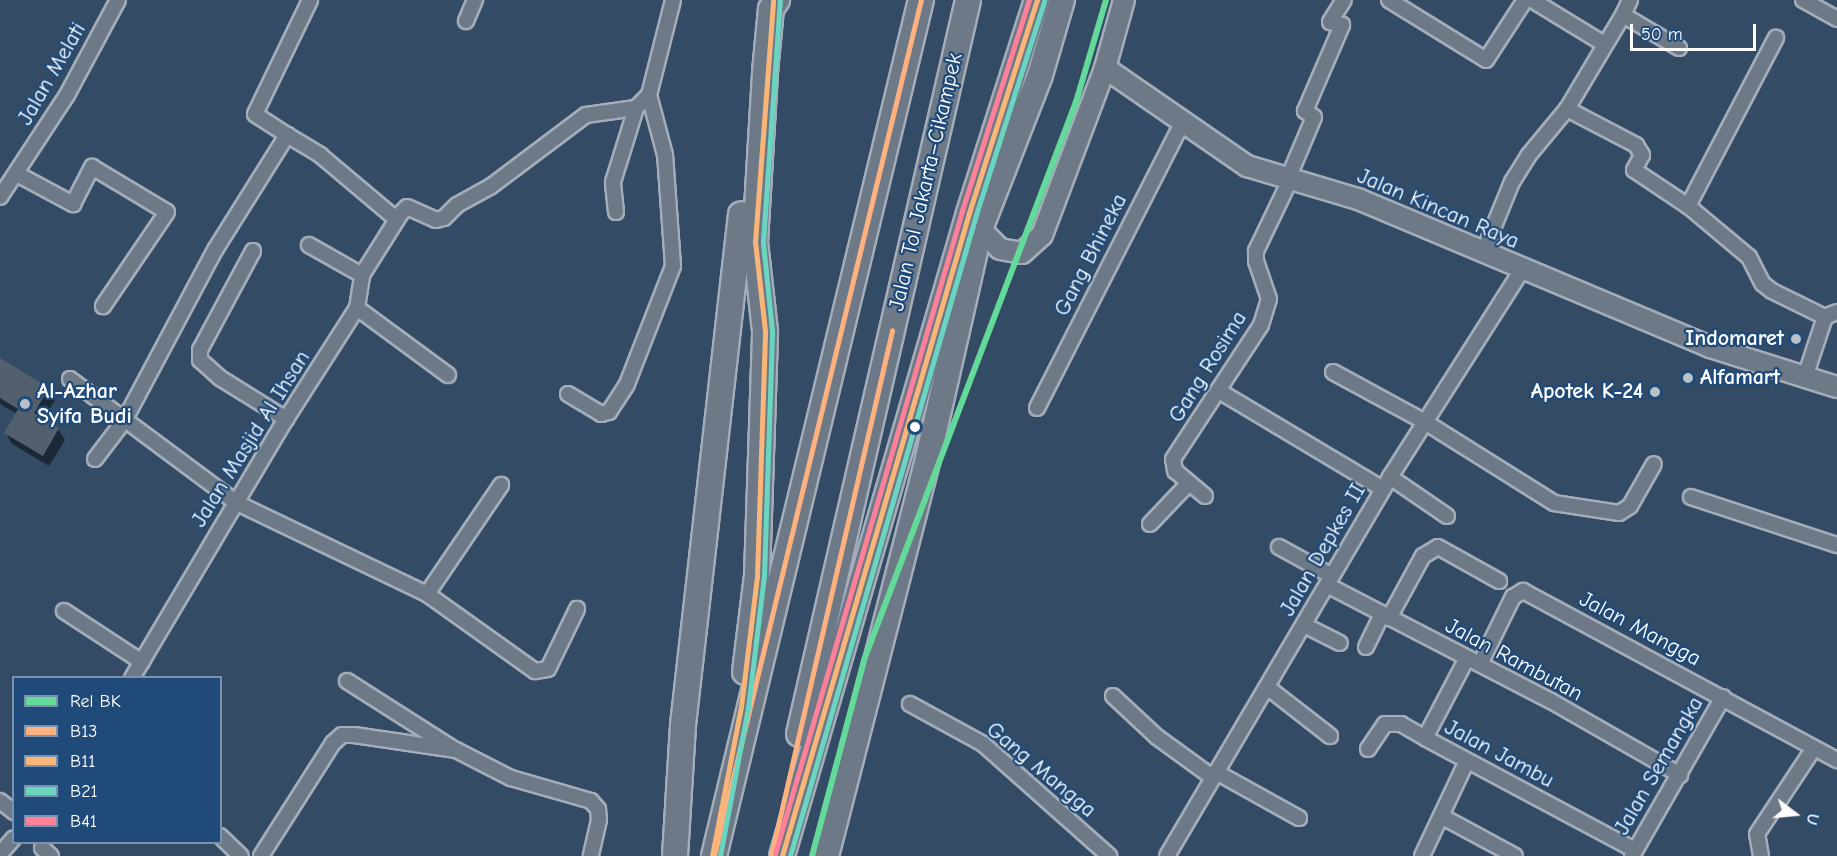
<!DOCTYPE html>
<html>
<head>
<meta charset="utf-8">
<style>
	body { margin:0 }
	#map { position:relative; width:1837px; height:856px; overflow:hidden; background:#344b65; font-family:"Comic Neue",sans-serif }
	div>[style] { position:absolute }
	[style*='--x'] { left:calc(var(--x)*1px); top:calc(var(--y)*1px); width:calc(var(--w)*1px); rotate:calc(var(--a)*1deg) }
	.shadow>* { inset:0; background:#0007 }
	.building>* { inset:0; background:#52606e }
	.roads { filter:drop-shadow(2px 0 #a4aeba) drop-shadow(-2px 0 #a4aeba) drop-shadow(0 2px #a4aeba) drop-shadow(0 -2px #a4aeba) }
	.minor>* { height:14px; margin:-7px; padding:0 7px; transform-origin:7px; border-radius:7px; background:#6d7986 }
	.secondary>* { height:20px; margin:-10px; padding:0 10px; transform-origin:10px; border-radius:10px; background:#6d7986 }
	.motorway>* { height:24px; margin:-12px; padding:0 12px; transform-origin:12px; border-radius:12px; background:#6d7986 }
	.bus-1>* { height:4.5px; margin:-2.25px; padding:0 2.25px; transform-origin:2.25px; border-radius:2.25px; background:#ffb180 }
	.bus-2>* { height:4.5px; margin:-2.25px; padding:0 2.25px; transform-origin:2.25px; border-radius:2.25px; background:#fab678 }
	.bus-3>* { height:4.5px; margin:-2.25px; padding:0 2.25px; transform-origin:2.25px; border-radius:2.25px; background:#6ad5c0 }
	.bus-4>* { height:4.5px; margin:-2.25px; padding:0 2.25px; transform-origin:2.25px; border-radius:2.25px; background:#ff8098 }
	.rail-1>* { height:6px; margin:-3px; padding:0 3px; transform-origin:3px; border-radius:3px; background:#64da9a }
	.dots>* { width:16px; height:16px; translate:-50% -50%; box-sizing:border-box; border:3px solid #1f4a7a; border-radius:50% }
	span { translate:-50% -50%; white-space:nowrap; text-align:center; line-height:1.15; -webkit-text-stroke:4.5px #1f4a7a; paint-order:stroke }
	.street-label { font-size:22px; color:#fff }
	.poi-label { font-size:22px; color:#fff; font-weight:700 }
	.right { translate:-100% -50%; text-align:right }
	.left { translate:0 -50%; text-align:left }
	.legend { position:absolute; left:12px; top:676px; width:210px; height:168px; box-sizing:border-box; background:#1f4a7a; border:2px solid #7992af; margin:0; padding:8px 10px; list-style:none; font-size:18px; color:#fff }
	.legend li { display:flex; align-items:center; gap:12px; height:30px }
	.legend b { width:30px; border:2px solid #7992af }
	.north { position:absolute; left:1765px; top:784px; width:60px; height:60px; -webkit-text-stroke:4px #1f4a7a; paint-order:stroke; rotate:106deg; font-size:16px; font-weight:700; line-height:24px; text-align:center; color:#fff }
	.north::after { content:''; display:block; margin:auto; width:21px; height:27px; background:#fff; clip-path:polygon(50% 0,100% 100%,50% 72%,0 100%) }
	.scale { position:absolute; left:1630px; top:24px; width:126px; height:27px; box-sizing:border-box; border:3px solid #fff; border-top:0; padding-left:8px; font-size:18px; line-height:21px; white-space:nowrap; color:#fff; -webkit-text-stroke:4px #1f4a7a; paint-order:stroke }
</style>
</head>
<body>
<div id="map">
	<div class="shadow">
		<i style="clip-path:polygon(0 360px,48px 389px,55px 400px,43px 420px,58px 429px,65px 440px,49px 466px,12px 444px,6px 433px,17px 414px,0 404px)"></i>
	</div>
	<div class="building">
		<i style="clip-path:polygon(0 358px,49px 388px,34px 413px,59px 428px,43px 456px,4px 433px,18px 409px,0 398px)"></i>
	</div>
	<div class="roads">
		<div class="minor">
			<i style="--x:1389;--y:0;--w:114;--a:31.7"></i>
			<i style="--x:1486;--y:60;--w:72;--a:-57"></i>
			<i style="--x:1532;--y:0;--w:84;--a:31.4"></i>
			<i style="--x:1803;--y:0;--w:39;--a:29"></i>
			<i style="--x:1623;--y:15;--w:17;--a:-65"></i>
			<i style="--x:466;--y:21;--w:23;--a:-67"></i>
			<i style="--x:1567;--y:109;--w:109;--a:-59.2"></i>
			<i style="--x:1623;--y:15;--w:65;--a:30.5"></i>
			<i style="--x:287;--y:135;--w:38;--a:-147"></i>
			<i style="--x:255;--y:114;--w:127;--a:-64.2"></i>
			<i style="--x:1292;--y:169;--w:56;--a:-67.1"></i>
			<i style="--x:1314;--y:117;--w:11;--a:-146"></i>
			<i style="--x:1305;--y:111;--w:94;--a:-66.7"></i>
			<i style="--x:1342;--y:25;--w:12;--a:-166"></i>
			<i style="--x:1330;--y:22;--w:26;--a:-58"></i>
			<i style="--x:17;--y:174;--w:64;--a:28.2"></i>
			<i style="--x:73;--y:204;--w:42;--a:-62.8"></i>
			<i style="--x:92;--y:167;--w:87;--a:31"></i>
			<i style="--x:167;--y:212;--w:114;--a:124.2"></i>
			<i style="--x:0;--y:197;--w:122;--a:-56.7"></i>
			<i style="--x:67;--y:95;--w:108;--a:-61.8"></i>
			<i style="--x:1688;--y:206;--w:190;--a:-62.4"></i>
			<i style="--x:616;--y:212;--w:30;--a:-96"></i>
			<i style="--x:613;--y:182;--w:77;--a:-72.7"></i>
			<i style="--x:309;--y:245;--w:61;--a:29.5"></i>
			<i style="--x:253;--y:251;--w:112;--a:118.2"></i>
			<i style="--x:200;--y:350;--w:10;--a:90"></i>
			<i style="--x:200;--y:360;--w:27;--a:42"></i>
			<i style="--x:220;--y:378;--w:78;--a:31.8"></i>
			<i style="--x:1483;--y:253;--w:77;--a:-67.8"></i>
			<i style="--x:1512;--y:182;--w:31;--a:-58"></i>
			<i style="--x:1528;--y:156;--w:61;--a:-50.3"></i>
			<i style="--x:1567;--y:109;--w:78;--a:27.6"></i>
			<i style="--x:1636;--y:145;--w:12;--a:59"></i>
			<i style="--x:1642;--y:155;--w:17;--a:118"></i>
			<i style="--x:1634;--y:170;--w:65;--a:33.7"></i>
			<i style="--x:1688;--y:206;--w:80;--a:39.9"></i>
			<i style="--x:1749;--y:257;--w:30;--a:63"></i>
			<i style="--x:1763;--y:284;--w:11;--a:38"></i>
			<i style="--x:1772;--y:291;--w:59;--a:26.1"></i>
			<i style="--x:357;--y:308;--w:113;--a:36.4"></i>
			<i style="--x:1333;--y:372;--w:105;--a:28.5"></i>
			<i style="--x:1425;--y:422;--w:152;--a:32.1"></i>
			<i style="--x:1554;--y:503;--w:66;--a:8.7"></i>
			<i style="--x:1619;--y:513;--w:13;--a:-32"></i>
			<i style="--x:1630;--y:506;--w:48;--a:-60.3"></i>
			<i style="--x:1805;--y:377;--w:63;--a:-71.6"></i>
			<i style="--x:1825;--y:317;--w:13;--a:-23"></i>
			<i style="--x:70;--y:379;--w:208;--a:36.6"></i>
			<i style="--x:237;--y:503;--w:211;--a:25.6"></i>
			<i style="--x:427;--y:594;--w:133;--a:35.5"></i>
			<i style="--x:535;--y:671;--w:13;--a:-9"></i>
			<i style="--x:548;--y:669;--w:67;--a:-64.2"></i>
			<i style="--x:1219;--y:391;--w:191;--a:30.9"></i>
			<i style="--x:568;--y:394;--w:39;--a:31"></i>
			<i style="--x:601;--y:414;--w:8;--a:-14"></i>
			<i style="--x:609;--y:412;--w:33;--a:-57"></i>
			<i style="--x:627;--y:384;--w:127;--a:-68.7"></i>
			<i style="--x:673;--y:266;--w:111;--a:-94.1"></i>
			<i style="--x:665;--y:155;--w:62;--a:-104.9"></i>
			<i style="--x:649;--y:95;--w:98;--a:-75.8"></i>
			<i style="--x:1037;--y:408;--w:322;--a:-63"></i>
			<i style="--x:95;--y:459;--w:48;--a:-52.7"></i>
			<i style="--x:124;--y:421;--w:194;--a:-62"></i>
			<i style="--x:215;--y:250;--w:136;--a:-57.9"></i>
			<i style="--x:287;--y:135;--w:39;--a:31"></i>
			<i style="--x:320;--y:155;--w:99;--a:40.1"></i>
			<i style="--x:1390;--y:477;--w:69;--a:34.4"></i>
			<i style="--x:1205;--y:496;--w:39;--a:-140"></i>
			<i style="--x:1175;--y:471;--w:12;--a:-99"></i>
			<i style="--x:1173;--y:459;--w:160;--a:-56.7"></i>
			<i style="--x:1261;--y:325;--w:27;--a:-73"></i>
			<i style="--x:1269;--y:299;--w:40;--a:-108.9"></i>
			<i style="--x:1256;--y:261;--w:10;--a:-90"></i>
			<i style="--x:1256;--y:251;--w:79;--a:-64.4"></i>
			<i style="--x:1691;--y:497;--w:154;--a:18.2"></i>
			<i style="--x:1150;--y:524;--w:55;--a:-46.5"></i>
			<i style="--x:1279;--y:547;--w:60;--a:28.7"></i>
			<i style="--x:1327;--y:585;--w:252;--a:27.4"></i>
			<i style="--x:1551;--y:701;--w:149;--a:29.8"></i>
			<i style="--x:427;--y:594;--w:132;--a:-55.8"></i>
			<i style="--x:64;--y:611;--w:93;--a:33.2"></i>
			<i style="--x:1389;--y:618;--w:71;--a:-61.3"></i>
			<i style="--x:1423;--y:556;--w:17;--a:-31"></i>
			<i style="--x:1438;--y:547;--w:70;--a:29.1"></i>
			<i style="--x:1304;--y:625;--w:40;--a:26.6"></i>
			<i style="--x:1366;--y:647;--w:37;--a:-64"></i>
			<i style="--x:1467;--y:658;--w:90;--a:117.7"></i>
			<i style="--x:1425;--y:738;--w:238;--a:28.1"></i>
			<i style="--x:1480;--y:664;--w:75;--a:-63.8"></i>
			<i style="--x:1513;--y:597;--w:12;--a:-31"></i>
			<i style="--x:1523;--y:591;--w:357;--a:28.3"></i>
			<i style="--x:132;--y:678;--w:301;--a:-59.3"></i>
			<i style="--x:286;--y:419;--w:132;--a:-57.4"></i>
			<i style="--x:357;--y:308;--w:33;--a:-81"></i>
			<i style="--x:362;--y:275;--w:73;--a:-57.8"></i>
			<i style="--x:401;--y:213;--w:8;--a:-45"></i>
			<i style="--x:407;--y:207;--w:32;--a:24"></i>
			<i style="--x:436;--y:220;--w:8;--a:-14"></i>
			<i style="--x:444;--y:218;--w:18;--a:-45"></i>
			<i style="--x:457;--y:205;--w:38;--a:-29"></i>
			<i style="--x:490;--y:187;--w:120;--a:-36.9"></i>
			<i style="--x:586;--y:115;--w:50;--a:-8"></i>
			<i style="--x:636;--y:108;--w:18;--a:-45"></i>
			<i style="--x:347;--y:681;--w:125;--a:32.5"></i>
			<i style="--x:1267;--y:687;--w:80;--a:37.9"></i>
			<i style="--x:1113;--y:696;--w:60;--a:43"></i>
			<i style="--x:1157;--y:737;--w:68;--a:36"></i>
			<i style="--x:910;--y:704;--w:83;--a:28.7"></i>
			<i style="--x:983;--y:744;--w:169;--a:41.6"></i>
			<i style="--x:1368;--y:749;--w:30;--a:-56"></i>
			<i style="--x:1385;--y:724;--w:16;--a:0"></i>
			<i style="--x:1401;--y:724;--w:28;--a:30"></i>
			<i style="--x:1216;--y:772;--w:95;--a:29"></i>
			<i style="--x:0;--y:801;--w:18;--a:38"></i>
			<i style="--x:1441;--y:816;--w:84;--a:28.4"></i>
			<i style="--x:220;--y:836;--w:29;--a:44"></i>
			<i style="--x:42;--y:848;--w:12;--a:42"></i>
			<i style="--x:0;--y:854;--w:21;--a:-49"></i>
			<i style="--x:261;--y:856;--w:134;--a:-57.5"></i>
			<i style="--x:333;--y:743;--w:12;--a:-42"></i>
			<i style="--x:342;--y:735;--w:12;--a:0"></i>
			<i style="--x:354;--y:735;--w:103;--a:8.4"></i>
			<i style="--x:456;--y:750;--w:62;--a:27"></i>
			<i style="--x:511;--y:778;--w:83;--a:16"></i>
			<i style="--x:591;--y:801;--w:11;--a:49"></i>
			<i style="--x:598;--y:809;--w:11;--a:85"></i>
			<i style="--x:599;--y:820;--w:37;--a:103"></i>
			<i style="--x:1167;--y:856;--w:440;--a:-59.5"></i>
			<i style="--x:1390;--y:477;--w:246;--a:-57.5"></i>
			<i style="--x:1422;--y:856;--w:105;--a:-64.7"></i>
			<i style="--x:1632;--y:856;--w:183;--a:-60.2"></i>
			<i style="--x:1761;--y:856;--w:22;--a:-100"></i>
			<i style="--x:1757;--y:834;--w:103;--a:-56.5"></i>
		</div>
		<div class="secondary">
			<i style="--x:1105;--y:68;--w:173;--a:34.6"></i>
			<i style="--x:1247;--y:166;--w:116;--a:16.6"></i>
			<i style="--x:1358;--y:199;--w:382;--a:22.8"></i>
			<i style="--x:1710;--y:347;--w:133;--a:17.5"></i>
			<i style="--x:980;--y:229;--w:28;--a:45"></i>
			<i style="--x:1000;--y:249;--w:22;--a:10"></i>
			<i style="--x:1022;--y:253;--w:27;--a:-42"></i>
			<i style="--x:1042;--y:235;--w:178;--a:-69.3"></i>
			<i style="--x:1105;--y:68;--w:71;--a:-74.4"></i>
		</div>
		<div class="motorway">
			<i style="--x:745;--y:672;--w:97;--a:-82.9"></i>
			<i style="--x:757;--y:576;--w:245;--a:-88.1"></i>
			<i style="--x:765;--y:331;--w:90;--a:-96.4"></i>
			<i style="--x:755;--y:242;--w:170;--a:-86.6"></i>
			<i style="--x:765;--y:72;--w:63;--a:-84.6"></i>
			<i style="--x:771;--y:9;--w:11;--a:-56"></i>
			<i style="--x:799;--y:734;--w:753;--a:-77.03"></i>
			<i style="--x:675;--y:856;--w:131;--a:-86.5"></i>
			<i style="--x:683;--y:725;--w:514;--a:-83.52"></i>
			<i style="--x:714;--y:856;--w:881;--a:-76.41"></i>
			<i style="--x:782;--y:856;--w:670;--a:-73.78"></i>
			<i style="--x:969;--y:213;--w:224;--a:-72.3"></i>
			<i style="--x:826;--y:856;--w:411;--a:-75.6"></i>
			<i style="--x:928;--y:458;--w:235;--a:-77.2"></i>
			<i style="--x:980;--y:229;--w:165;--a:-68.7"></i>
			<i style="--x:1040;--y:75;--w:78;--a:-73.7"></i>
		</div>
	</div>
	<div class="bus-1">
		<i style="--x:714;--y:856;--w:881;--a:-76.41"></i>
		<i style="--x:771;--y:856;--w:539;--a:-77.02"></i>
	</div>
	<div class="bus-2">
		<i style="--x:712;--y:856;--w:152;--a:-79"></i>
		<i style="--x:741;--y:707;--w:132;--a:-83"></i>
		<i style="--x:757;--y:576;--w:245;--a:-88.1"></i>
		<i style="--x:765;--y:331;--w:90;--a:-96.4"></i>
		<i style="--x:755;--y:242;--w:243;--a:-85.7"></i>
		<i style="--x:782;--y:856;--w:670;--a:-73.78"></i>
		<i style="--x:969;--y:213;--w:224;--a:-72.3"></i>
	</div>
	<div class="bus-3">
		<i style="--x:720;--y:856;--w:151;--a:-79.3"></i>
		<i style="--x:748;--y:708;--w:133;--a:-83.1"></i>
		<i style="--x:764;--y:576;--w:245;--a:-88.1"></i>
		<i style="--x:772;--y:331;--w:89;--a:-95.8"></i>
		<i style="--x:763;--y:242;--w:242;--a:-86"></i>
		<i style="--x:790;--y:856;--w:667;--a:-73.82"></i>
		<i style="--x:976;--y:215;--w:224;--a:-72.3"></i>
	</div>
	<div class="bus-4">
		<i style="--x:775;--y:854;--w:670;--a:-73.78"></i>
		<i style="--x:962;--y:211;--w:221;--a:-72.4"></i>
	</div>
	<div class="rail-1">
		<i style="--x:812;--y:856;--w:203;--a:-75.1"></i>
		<i style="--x:864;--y:660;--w:597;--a:-69.2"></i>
		<i style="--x:1076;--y:102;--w:106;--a:-73.6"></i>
	</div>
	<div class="dots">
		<i style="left:1796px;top:339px;background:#b8c0c9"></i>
		<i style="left:1688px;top:378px;background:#b8c0c9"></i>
		<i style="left:1655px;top:392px;background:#b8c0c9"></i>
		<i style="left:25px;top:404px;background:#b8c0c9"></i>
		<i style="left:915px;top:427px;background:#fff"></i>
	</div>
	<div class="street-label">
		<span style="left:52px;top:74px;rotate:-60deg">Jalan Melati</span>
		<span style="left:926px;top:182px;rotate:-77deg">Jalan Tol Jakarta–Cikampek</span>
		<span style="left:1438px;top:209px;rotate:23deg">Jalan Kincan Raya</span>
		<span style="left:1091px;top:255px;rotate:-63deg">Gang Bhineka</span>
		<span style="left:1208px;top:367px;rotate:-58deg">Gang Rosima</span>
		<span style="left:251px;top:439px;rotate:-58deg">Jalan Masjid Al Ihsan</span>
		<span style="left:1323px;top:550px;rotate:-60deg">Jalan Depkes II</span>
		<span style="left:1640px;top:629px;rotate:28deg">Jalan Mangga</span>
		<span style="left:1514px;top:660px;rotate:28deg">Jalan Rambutan</span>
		<span style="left:1499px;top:754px;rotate:28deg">Jalan Jambu</span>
		<span style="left:1659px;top:766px;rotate:-60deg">Jalan Semangka</span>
		<span style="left:1041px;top:770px;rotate:40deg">Gang Mangga</span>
	</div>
	<div class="poi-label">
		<span class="right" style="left:1784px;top:339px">Indomaret</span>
		<span class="left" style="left:1700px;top:378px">Alfamart</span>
		<span class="left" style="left:37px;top:404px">Al-Azhar<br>Syifa Budi</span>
		<span class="right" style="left:1643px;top:392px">Apotek K-24</span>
	</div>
	<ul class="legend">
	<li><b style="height:8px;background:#64da9a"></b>Rel BK</li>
	<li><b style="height:8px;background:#ffb180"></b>B13</li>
	<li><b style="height:8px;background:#fab678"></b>B11</li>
	<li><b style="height:8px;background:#6ad5c0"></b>B21</li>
	<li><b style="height:8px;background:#ff8098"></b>B41</li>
	</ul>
	<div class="north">U</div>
	<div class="scale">50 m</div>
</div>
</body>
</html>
